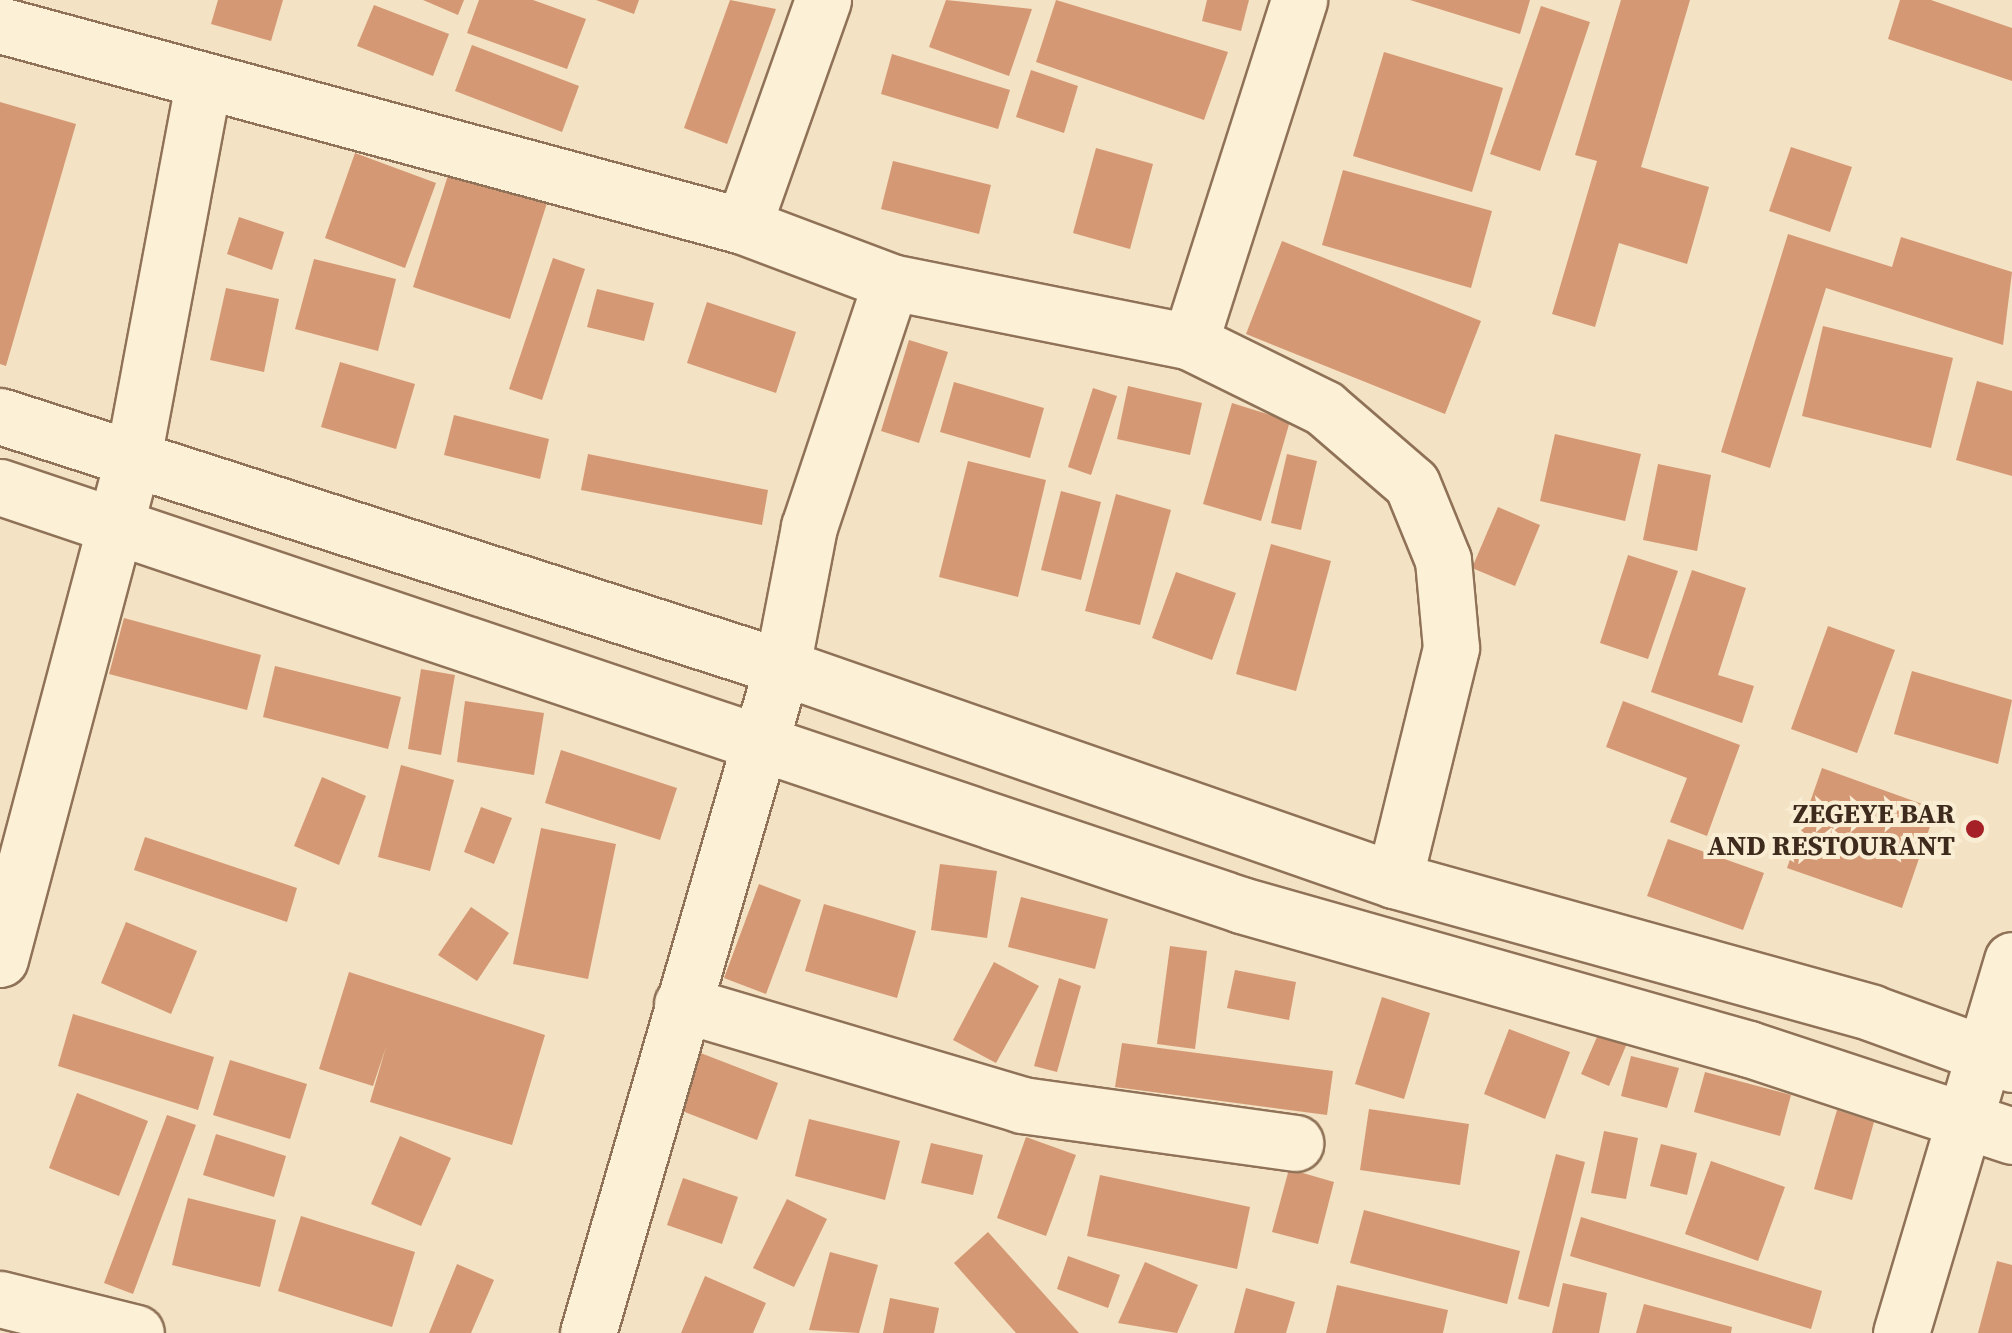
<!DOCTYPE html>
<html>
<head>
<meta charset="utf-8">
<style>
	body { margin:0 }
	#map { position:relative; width:2012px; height:1333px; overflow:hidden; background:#f3e2c3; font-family:"Source Serif 4",serif }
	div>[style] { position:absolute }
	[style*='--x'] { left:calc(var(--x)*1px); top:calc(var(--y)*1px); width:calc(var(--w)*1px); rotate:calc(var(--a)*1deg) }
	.building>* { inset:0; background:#d59874 }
	.roads { filter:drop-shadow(2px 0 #8f7257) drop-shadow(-2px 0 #8f7257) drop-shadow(0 2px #8f7257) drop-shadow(0 -2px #8f7257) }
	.minor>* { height:55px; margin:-27.5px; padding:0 27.5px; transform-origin:27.5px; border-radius:27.5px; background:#fcf0d7 }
	.dots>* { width:28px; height:28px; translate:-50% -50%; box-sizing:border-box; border:5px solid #f9edd3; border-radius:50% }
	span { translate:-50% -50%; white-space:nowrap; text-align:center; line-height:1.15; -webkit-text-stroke:8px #f9edd3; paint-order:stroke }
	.poi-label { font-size:28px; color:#3e2b1d; font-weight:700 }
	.right { translate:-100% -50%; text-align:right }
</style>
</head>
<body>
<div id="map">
	<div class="building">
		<i style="clip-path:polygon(218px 0,283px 0,271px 41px,211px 24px)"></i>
		<i style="clip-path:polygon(423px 0,464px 0,458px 15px)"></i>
		<i style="clip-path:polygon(479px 0,533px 0,586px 19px,567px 69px,467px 33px)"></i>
		<i style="clip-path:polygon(596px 0,639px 0,634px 14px)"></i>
		<i style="clip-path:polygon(730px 0,776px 9px,727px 144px,684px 128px)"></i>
		<i style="clip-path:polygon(946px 0,1032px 9px,1009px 76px,929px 47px)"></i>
		<i style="clip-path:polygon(1056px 0,1228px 52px,1204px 120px,1036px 62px)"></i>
		<i style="clip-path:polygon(1207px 0,1249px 0,1241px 31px,1202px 21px)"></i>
		<i style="clip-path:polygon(1410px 0,1530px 0,1520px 34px)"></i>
		<i style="clip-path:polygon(1621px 0,1690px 0,1641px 167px,1709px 187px,1687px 264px,1619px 243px,1595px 327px,1552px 314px,1597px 161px,1575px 155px)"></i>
		<i style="clip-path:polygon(1900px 0,1931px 0,2012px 28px,2012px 81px,1888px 39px)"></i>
		<i style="clip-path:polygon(374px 5px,449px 34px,433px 76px,357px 46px)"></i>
		<i style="clip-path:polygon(1541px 6px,1590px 22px,1540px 171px,1490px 154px)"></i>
		<i style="clip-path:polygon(472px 45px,579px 86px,562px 132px,455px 91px)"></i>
		<i style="clip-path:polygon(1384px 52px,1503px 88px,1472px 192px,1353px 156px)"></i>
		<i style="clip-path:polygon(892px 54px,1010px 90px,998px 129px,881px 94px)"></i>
		<i style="clip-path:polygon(1031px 70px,1078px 86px,1064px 133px,1016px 117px)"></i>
		<i style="clip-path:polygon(0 102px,76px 124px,6px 366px,0 364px)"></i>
		<i style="clip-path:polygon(1791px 147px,1852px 167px,1830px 232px,1769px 211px)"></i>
		<i style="clip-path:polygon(1096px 148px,1153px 164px,1130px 249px,1073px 233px)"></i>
		<i style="clip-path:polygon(355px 153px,436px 183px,405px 268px,325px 238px)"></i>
		<i style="clip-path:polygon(893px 161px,991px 185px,979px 234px,881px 209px)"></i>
		<i style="clip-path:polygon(1343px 170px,1492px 211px,1471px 288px,1322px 245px)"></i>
		<i style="clip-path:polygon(449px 172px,547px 203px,510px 319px,413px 287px)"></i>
		<i style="clip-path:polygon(239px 217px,284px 232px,272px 270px,227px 254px)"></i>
		<i style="clip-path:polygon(1788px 234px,1892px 267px,1901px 237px,2012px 272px,2003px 345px,1826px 288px,1770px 468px,1721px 452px)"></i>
		<i style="clip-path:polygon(1282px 241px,1481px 321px,1445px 414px,1246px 334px)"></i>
		<i style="clip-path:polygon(553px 258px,585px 269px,542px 400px,509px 389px)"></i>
		<i style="clip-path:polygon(314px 259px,396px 279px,378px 351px,295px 329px)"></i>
		<i style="clip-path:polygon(226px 288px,279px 299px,264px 372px,210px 360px)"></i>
		<i style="clip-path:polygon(597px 289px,654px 303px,644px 341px,587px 327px)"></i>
		<i style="clip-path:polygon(707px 302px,796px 332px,776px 393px,687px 363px)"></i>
		<i style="clip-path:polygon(1823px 326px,1953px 358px,1931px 448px,1802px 416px)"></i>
		<i style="clip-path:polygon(909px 340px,948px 352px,919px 443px,881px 431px)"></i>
		<i style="clip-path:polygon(340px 362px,415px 384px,396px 449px,321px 427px)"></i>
		<i style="clip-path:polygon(1977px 381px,2012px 391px,2012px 476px,1956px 460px)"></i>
		<i style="clip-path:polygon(954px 382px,1044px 408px,1030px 458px,940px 432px)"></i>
		<i style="clip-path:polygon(1128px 386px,1202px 403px,1190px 455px,1117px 439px)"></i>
		<i style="clip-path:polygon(1093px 388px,1117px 396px,1091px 475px,1068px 467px)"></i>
		<i style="clip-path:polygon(1232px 403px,1290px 421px,1261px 521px,1203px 504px)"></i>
		<i style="clip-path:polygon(454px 415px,549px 439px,540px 479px,444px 455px)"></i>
		<i style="clip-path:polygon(1555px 434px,1641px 454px,1625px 521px,1540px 501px)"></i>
		<i style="clip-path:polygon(588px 454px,768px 490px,762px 525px,581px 490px)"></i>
		<i style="clip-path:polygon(1287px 454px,1317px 461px,1301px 530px,1271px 523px)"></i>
		<i style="clip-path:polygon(968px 461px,1046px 480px,1018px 597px,939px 577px)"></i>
		<i style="clip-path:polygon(1658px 464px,1711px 475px,1697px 551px,1643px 540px)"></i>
		<i style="clip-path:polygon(1061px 491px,1101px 502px,1081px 580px,1041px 570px)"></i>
		<i style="clip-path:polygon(1116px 494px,1171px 510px,1140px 625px,1085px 611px)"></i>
		<i style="clip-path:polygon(1498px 507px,1540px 525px,1515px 586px,1472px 568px)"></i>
		<i style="clip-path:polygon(1271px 544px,1331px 561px,1296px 691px,1236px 674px)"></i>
		<i style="clip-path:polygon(1628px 555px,1678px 571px,1648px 659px,1600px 643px)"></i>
		<i style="clip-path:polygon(1692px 570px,1746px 588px,1718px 675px,1754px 686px,1742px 723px,1651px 692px)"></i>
		<i style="clip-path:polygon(1176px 572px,1236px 593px,1212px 660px,1152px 638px)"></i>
		<i style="clip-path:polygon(124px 618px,261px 655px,247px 710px,109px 674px)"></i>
		<i style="clip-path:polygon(1828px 626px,1895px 650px,1857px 753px,1791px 729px)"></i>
		<i style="clip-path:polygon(275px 666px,401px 697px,388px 749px,263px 717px)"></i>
		<i style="clip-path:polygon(421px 669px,455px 675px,441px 755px,408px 749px)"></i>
		<i style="clip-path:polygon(1912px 671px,2012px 700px,1998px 764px,1894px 734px)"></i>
		<i style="clip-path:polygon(465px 701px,544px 713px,534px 775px,457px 762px)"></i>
		<i style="clip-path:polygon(1623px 701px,1740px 745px,1707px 836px,1670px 822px,1687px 778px,1606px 747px)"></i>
		<i style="clip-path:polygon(561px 750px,677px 788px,660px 840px,545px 803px)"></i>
		<i style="clip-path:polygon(401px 765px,454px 780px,430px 871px,378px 857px)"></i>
		<i style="clip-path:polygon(1822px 768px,1936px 809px,1902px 908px,1787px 868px)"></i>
		<i style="clip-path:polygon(322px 777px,366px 796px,339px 865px,294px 846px)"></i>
		<i style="clip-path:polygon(481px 807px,512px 818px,494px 864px,464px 852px)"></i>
		<i style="clip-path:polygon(541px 828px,616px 844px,588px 979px,513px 964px)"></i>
		<i style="clip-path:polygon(145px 837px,297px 888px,287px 922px,134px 870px)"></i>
		<i style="clip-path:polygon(1668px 839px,1764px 873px,1743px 930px,1647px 896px)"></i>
		<i style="clip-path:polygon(940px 864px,997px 871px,987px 938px,931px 930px)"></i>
		<i style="clip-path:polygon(759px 884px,801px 900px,766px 994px,724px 978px)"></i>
		<i style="clip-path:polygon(1021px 897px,1108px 919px,1095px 969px,1008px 947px)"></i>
		<i style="clip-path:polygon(824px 904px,916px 931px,897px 998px,805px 971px)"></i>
		<i style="clip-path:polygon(471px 907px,509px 933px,477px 981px,438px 955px)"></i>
		<i style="clip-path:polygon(126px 922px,197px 951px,171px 1014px,101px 983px)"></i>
		<i style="clip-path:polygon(1170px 946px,1207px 951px,1195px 1049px,1157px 1044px)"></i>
		<i style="clip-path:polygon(994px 962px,1039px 986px,996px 1063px,953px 1040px)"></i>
		<i style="clip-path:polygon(1235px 970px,1296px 982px,1289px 1020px,1227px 1008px)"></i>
		<i style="clip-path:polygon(349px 972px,545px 1035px,512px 1145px,370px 1102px,386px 1047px,373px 1086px,319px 1069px)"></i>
		<i style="clip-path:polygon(1059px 978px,1081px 986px,1057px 1072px,1034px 1066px)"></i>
		<i style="clip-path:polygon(1382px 997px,1430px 1013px,1404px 1099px,1355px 1084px)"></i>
		<i style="clip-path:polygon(73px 1014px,214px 1057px,198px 1110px,58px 1066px)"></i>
		<i style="clip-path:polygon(1509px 1029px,1570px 1052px,1545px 1119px,1484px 1094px)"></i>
		<i style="clip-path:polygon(1600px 1030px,1628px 1041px,1609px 1086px,1581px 1074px)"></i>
		<i style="clip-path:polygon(1122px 1043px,1333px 1071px,1327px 1115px,1115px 1087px)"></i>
		<i style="clip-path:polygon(698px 1052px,778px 1083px,757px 1140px,677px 1109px)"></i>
		<i style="clip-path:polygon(1631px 1056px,1679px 1068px,1667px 1108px,1621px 1096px)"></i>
		<i style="clip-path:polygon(230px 1060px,307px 1084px,290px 1139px,213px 1115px)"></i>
		<i style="clip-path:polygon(1705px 1072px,1791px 1095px,1780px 1136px,1694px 1112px)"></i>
		<i style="clip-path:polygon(77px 1093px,148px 1121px,119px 1196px,49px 1168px)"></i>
		<i style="clip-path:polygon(1369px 1109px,1469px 1124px,1460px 1185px,1360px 1170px)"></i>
		<i style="clip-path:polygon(1837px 1110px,1874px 1122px,1852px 1200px,1814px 1189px)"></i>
		<i style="clip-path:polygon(167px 1115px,196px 1125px,133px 1294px,104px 1283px)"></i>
		<i style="clip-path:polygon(809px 1119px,900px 1141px,885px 1200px,795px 1176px)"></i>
		<i style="clip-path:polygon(1604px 1131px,1638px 1138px,1626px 1199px,1591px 1193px)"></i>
		<i style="clip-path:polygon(216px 1134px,286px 1156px,274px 1197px,203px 1175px)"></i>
		<i style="clip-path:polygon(400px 1136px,451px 1158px,421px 1226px,371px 1204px)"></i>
		<i style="clip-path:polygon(1026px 1137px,1076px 1155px,1046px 1236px,997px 1218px)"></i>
		<i style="clip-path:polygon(931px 1143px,983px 1155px,973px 1195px,921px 1183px)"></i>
		<i style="clip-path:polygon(1661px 1144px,1697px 1153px,1687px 1195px,1650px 1186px)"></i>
		<i style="clip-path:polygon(1556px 1154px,1585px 1162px,1549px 1307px,1518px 1299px)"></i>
		<i style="clip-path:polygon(1711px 1161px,1785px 1187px,1758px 1261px,1685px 1234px)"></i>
		<i style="clip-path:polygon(1289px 1169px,1334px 1182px,1318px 1244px,1272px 1232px)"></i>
		<i style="clip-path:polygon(1100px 1175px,1250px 1207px,1237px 1269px,1087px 1236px)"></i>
		<i style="clip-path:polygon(683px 1178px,738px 1197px,722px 1244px,667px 1225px)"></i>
		<i style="clip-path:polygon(188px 1198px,276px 1220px,260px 1287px,172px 1265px)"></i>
		<i style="clip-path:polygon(787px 1199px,827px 1219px,794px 1287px,753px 1268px)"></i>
		<i style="clip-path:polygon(1364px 1210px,1520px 1251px,1507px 1304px,1350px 1263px)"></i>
		<i style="clip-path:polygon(301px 1216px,415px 1252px,392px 1327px,278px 1291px)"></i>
		<i style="clip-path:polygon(1581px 1217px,1822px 1291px,1811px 1329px,1570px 1256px)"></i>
		<i style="clip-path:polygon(988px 1232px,1079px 1333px,1016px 1333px,954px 1263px)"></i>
		<i style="clip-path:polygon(830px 1252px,878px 1265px,859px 1333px,809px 1330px)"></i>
		<i style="clip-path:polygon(1068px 1256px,1120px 1275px,1108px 1308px,1057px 1289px)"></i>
		<i style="clip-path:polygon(1997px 1261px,2012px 1265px,2012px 1333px,1978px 1333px)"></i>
		<i style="clip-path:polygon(1145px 1262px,1198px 1285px,1177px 1333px,1118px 1323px)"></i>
		<i style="clip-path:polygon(457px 1264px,494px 1280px,471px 1333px,429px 1333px)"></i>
		<i style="clip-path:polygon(705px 1276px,766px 1303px,753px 1333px,681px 1333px)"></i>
		<i style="clip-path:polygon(1563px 1283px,1607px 1293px,1599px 1333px,1552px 1333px)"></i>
		<i style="clip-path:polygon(1337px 1285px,1448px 1310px,1443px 1333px,1326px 1333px)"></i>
		<i style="clip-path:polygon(1246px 1288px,1295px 1302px,1286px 1333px,1234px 1333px)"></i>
		<i style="clip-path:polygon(890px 1298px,939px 1308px,934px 1333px,883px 1333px)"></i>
		<i style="clip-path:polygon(1644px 1304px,1732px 1327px,1731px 1333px,1636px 1333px)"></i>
	</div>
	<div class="roads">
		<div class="minor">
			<i style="--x:0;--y:25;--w:770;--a:15.14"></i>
			<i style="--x:743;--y:226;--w:158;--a:20.7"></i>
			<i style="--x:891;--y:282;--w:305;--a:11.3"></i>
			<i style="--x:1190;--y:342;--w:149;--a:26.2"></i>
			<i style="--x:1324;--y:408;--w:116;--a:40.8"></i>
			<i style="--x:1412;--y:484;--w:82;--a:67.8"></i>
			<i style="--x:1443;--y:560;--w:88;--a:84.8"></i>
			<i style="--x:1451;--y:648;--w:239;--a:103.8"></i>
			<i style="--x:743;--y:226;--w:240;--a:-70.5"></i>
			<i style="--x:1190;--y:342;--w:359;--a:-72.3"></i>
			<i style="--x:0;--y:416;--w:821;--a:17.8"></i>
			<i style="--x:782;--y:667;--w:648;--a:19.19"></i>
			<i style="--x:1394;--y:880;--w:496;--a:15.5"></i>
			<i style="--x:1872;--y:1013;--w:149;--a:20"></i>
			<i style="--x:0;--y:487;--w:1310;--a:18.61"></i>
			<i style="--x:1241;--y:905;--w:528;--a:15.83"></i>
			<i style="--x:1749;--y:1049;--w:277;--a:18.3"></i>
			<i style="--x:0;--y:959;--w:518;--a:-75.13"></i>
			<i style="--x:133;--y:458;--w:381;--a:-79.4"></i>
			<i style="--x:682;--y:1004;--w:355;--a:16.5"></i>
			<i style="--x:1022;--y:1105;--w:276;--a:7.9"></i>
			<i style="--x:0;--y:1299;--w:140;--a:14"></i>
			<i style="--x:588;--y:1333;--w:694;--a:-73.76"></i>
			<i style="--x:782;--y:667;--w:143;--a:-79.1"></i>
			<i style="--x:809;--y:527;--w:258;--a:-71.5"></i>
			<i style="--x:1901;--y:1333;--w:389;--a:-73.4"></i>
		</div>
	</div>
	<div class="dots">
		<i style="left:1975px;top:829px;background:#a52027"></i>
	</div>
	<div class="poi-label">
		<span class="right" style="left:1955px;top:829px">ZEGEYE BAR<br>AND RESTOURANT</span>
	</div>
</div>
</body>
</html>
